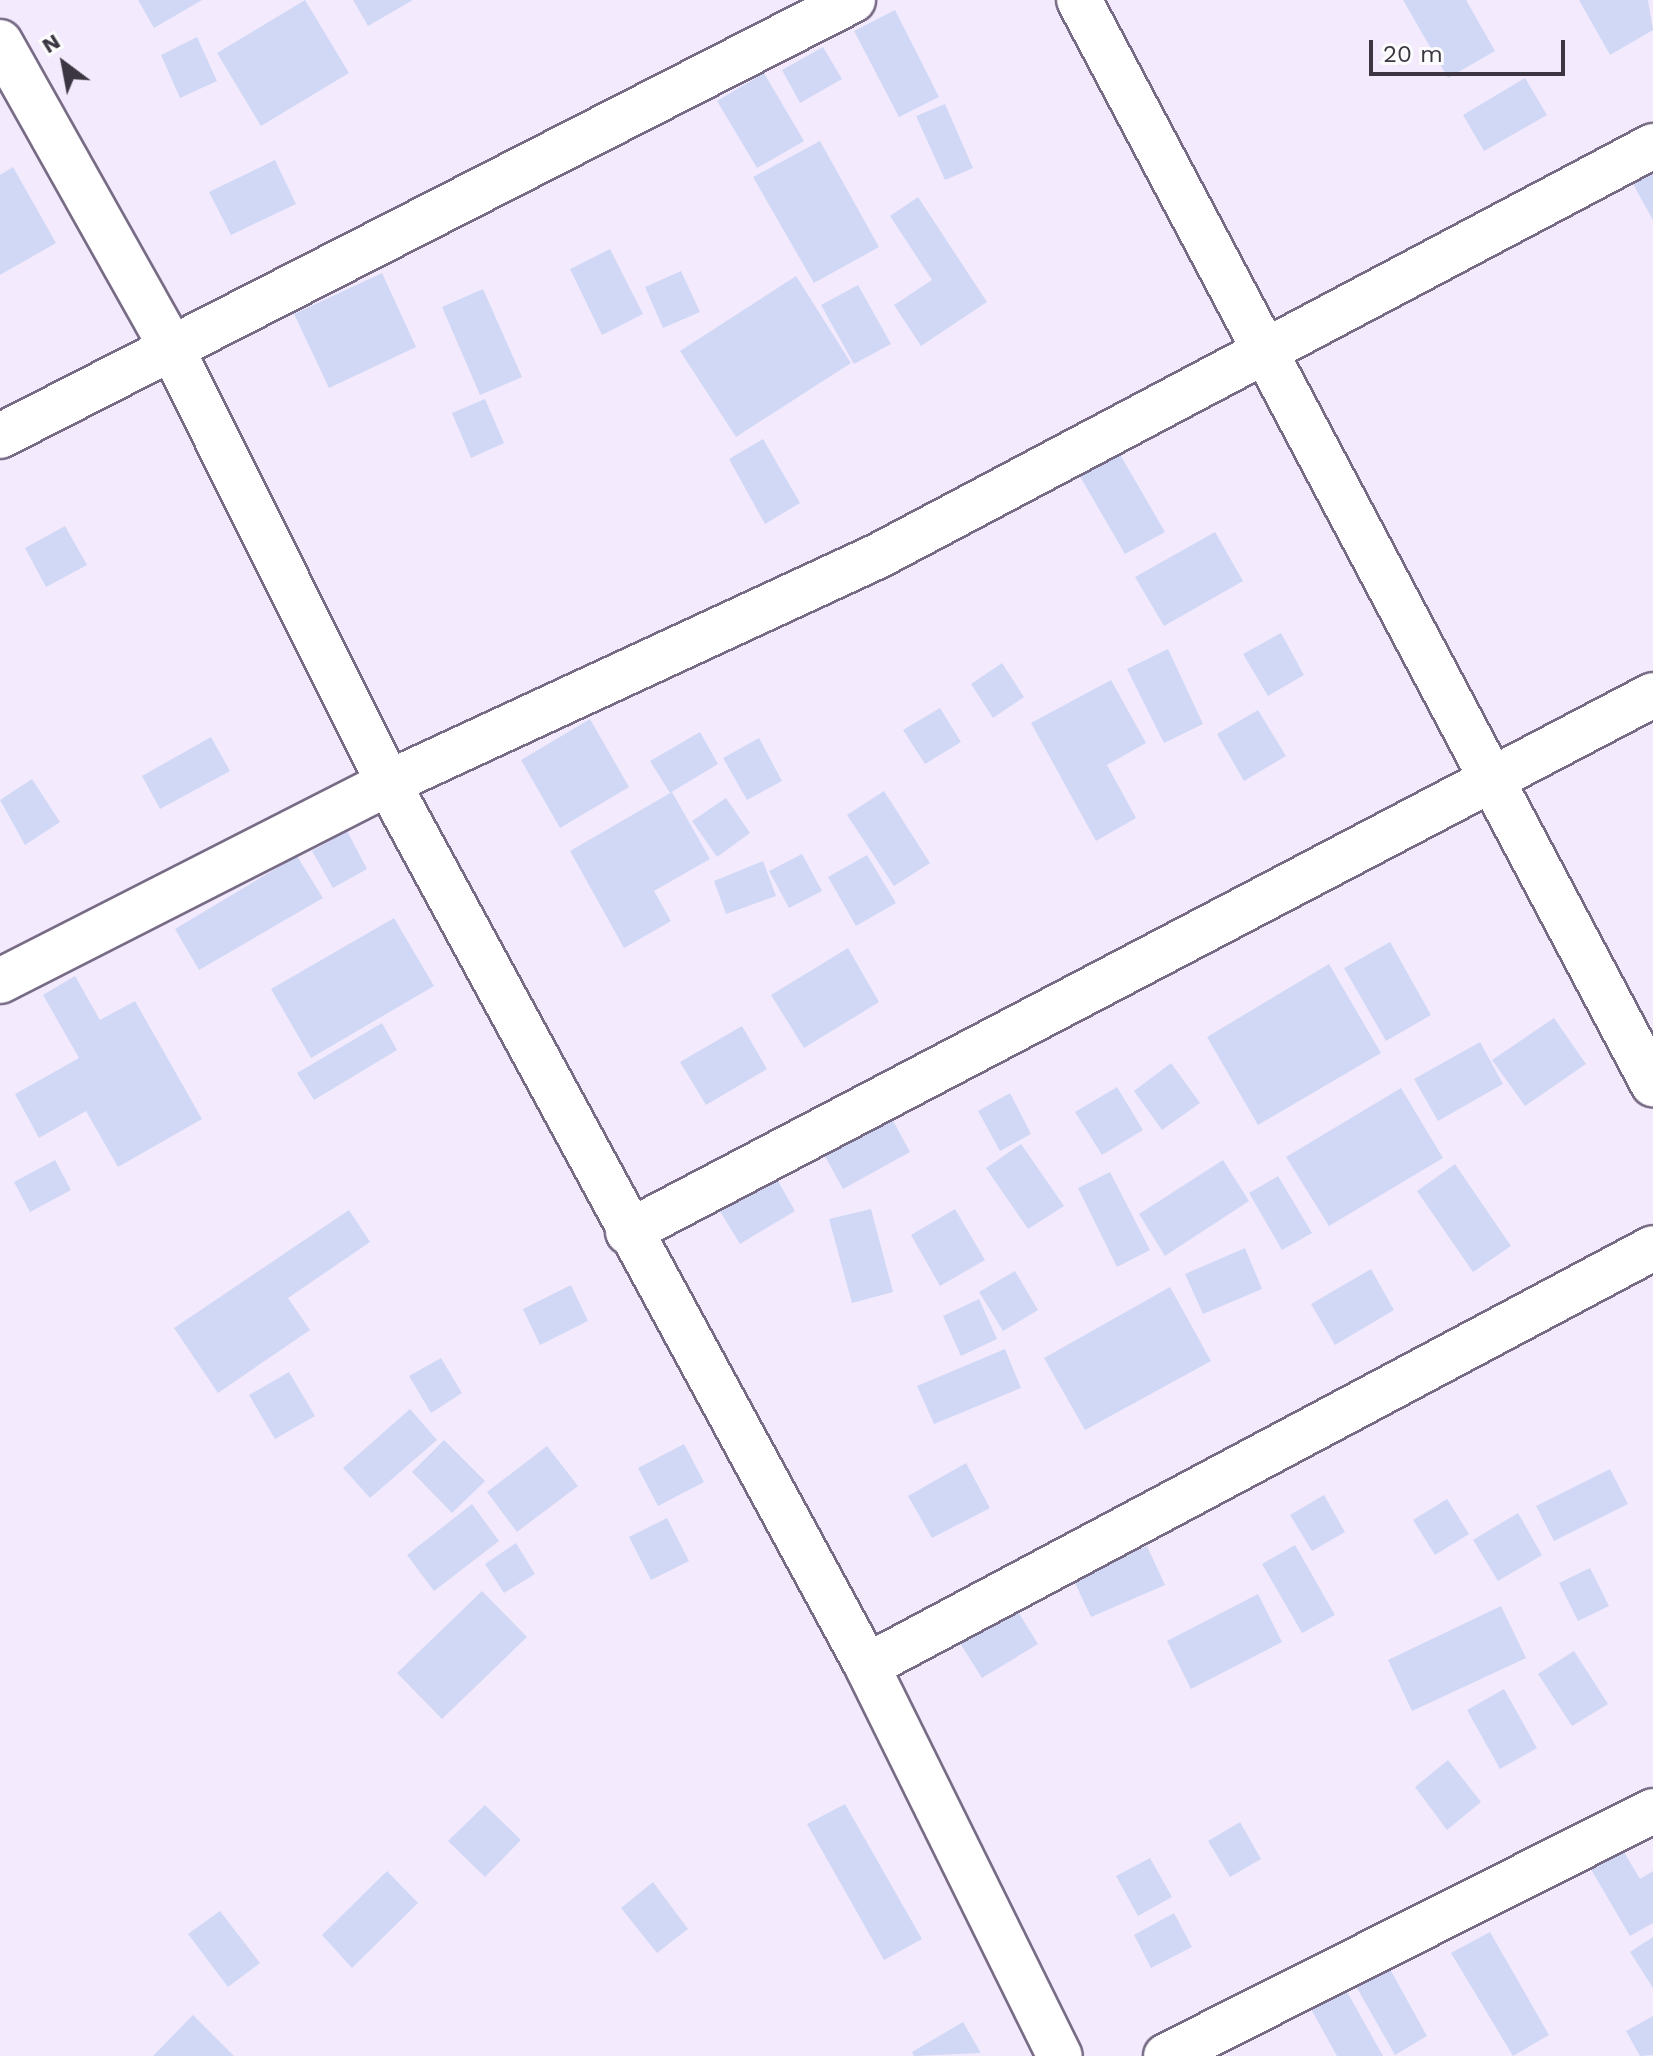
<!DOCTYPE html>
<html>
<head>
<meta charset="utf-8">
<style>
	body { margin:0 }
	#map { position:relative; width:1653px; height:2056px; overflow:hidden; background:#f3ebfd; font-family:"Work Sans",sans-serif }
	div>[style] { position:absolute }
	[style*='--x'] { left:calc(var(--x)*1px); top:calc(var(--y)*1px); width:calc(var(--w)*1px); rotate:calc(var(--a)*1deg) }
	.building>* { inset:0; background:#d0d8f6 }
	.roads { filter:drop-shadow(2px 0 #786b86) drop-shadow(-2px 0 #786b86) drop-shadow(0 2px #786b86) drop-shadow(0 -2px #786b86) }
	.street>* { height:44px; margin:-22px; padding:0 22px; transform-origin:22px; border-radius:22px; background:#fff }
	span { translate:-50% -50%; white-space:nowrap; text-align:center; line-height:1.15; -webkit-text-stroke:7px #fcfcfc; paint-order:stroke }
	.north { position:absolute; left:24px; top:24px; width:80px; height:80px; -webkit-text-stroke:6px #fcfcfc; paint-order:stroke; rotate:328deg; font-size:22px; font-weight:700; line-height:32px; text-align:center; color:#3b3642 }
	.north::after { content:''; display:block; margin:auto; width:28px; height:36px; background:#3b3642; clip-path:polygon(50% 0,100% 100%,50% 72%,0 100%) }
	.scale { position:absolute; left:1369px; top:40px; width:196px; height:36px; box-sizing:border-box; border:4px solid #3b3642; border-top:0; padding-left:10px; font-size:24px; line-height:28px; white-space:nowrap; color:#3b3642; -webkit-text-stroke:6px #fcfcfc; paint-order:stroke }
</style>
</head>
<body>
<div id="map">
	<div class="building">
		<i style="clip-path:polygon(138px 0,202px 0,154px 28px)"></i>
		<i style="clip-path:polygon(305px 0,349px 73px,261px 126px,217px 53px)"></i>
		<i style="clip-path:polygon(353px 0,413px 0,368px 26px)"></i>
		<i style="clip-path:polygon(1403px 0,1466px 0,1495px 51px,1448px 78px)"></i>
		<i style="clip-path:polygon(1579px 0,1648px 0,1653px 30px,1610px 55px)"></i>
		<i style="clip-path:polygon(895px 10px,939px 97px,899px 117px,854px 31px)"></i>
		<i style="clip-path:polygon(197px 37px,217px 81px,180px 98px,161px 55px)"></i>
		<i style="clip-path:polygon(823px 47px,842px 79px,800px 103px,782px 70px)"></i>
		<i style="clip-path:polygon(764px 73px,804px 141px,757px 168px,717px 101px)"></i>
		<i style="clip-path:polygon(1525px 78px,1547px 115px,1484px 151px,1463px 115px)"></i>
		<i style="clip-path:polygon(945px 104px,973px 168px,945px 180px,916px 116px)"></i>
		<i style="clip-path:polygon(820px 141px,879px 247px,814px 283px,753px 177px)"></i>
		<i style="clip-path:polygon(275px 160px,296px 204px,231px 235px,209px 192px)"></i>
		<i style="clip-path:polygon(13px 167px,56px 243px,0 275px,0 175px)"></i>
		<i style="clip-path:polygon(1653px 173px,1653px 220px,1633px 184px)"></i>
		<i style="clip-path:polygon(918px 197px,987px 302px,921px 346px,894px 305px,932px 280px,890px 216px)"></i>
		<i style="clip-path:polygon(610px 249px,643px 314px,602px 335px,570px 269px)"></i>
		<i style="clip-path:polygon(681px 271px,700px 312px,663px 328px,645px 287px)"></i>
		<i style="clip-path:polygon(382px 273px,416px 347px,329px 388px,294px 314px)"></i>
		<i style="clip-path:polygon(796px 276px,851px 363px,736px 437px,680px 351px)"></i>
		<i style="clip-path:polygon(858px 285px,891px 344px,854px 364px,821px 305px)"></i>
		<i style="clip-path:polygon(483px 289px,522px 377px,480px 395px,442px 307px)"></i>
		<i style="clip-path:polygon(485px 399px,504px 443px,471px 458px,452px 413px)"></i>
		<i style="clip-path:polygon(763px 439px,800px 503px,765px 524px,729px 459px)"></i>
		<i style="clip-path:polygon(1118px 451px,1165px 532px,1125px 554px,1078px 473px)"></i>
		<i style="clip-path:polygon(65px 526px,87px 565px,46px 587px,25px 548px)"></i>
		<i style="clip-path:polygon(1215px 532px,1243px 581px,1164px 626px,1135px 577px)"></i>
		<i style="clip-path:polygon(1281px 633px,1304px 675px,1268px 696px,1243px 654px)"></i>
		<i style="clip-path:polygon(1168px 649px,1203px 724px,1164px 743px,1127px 669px)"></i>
		<i style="clip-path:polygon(1002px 663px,1024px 697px,993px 718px,971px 684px)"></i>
		<i style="clip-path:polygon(1111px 680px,1146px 743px,1107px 765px,1136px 818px,1096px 841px,1031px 723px)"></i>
		<i style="clip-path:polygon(940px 708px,961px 742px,925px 764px,903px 730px)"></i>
		<i style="clip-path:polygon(1258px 710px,1286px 756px,1244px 781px,1217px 734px)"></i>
		<i style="clip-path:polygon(590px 719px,629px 787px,560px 828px,521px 760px)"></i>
		<i style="clip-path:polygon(700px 732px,718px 764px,670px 793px,650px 761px)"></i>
		<i style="clip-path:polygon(211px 737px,230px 771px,160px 809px,142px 776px)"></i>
		<i style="clip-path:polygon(759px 738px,782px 781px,747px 800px,723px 758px)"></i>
		<i style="clip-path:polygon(32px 779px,60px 822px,25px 845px,0 800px)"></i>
		<i style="clip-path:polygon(884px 791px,930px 863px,894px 886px,847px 815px)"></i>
		<i style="clip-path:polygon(672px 792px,710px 859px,654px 891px,671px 921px,624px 948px,570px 851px)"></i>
		<i style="clip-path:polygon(726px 798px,750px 833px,717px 857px,692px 821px)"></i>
		<i style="clip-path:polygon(347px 831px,367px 869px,333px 888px,312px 851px)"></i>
		<i style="clip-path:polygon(802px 854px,822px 891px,789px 908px,769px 871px)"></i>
		<i style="clip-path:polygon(867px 855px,896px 903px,856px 926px,828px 877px)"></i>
		<i style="clip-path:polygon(297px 856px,323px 898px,199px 970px,175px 929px)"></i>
		<i style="clip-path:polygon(763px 861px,776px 896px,726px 914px,714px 881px)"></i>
		<i style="clip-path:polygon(394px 918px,434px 986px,311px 1058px,271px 989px)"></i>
		<i style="clip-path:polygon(1390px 942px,1431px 1015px,1386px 1041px,1344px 968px)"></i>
		<i style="clip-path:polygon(848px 948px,879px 1002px,804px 1048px,771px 995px)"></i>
		<i style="clip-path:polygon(1329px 964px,1381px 1053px,1258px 1125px,1207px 1037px)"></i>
		<i style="clip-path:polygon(75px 976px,100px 1020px,135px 1001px,202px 1119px,118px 1167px,86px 1111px,39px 1138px,15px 1094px,79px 1058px,43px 995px)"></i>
		<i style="clip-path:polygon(1554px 1018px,1586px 1064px,1525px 1106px,1492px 1060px)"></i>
		<i style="clip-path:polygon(382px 1023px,397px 1050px,314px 1100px,297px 1073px)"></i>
		<i style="clip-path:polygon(742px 1026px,767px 1069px,706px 1105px,680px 1062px)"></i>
		<i style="clip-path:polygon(1480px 1042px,1503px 1084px,1438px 1121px,1414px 1079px)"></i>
		<i style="clip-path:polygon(1171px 1063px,1200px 1103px,1162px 1130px,1134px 1091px)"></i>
		<i style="clip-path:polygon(1117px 1087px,1143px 1130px,1102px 1155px,1075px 1112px)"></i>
		<i style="clip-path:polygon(1401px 1088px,1443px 1158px,1329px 1226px,1286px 1157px)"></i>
		<i style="clip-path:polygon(1010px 1093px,1031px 1134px,1000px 1151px,978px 1111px)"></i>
		<i style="clip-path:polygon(890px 1115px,910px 1152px,843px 1189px,822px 1151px)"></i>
		<i style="clip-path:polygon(1021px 1144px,1064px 1206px,1028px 1229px,986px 1168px)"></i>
		<i style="clip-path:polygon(55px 1160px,71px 1190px,30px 1212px,14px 1182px)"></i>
		<i style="clip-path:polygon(1223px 1160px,1249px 1201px,1165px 1256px,1139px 1214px)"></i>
		<i style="clip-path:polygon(1455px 1164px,1511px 1246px,1473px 1272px,1417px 1191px)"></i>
		<i style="clip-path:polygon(1110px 1172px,1150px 1250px,1117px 1267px,1078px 1188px)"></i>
		<i style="clip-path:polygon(774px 1174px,795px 1211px,740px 1244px,718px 1208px)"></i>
		<i style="clip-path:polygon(1278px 1176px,1312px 1233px,1282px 1250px,1249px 1193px)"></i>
		<i style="clip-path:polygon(871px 1209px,893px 1292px,852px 1303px,829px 1219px)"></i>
		<i style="clip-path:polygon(955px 1209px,985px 1260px,940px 1286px,911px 1235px)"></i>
		<i style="clip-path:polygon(349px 1210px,370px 1242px,288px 1298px,310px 1330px,218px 1393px,174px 1328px)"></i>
		<i style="clip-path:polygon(1245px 1248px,1262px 1289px,1203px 1314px,1185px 1274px)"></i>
		<i style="clip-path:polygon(1371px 1269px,1394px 1310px,1335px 1345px,1311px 1304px)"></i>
		<i style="clip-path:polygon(1015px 1271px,1038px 1310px,1003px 1331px,979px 1292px)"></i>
		<i style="clip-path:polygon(571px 1285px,588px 1321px,540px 1345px,523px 1309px)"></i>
		<i style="clip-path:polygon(1170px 1287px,1211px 1361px,1085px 1430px,1044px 1358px)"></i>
		<i style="clip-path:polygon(979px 1299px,997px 1339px,961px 1356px,943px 1316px)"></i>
		<i style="clip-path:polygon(1005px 1349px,1021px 1388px,934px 1424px,917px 1386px)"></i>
		<i style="clip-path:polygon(441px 1358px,462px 1393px,431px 1413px,409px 1376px)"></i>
		<i style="clip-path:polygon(289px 1372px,315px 1416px,275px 1439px,249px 1395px)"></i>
		<i style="clip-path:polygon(410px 1409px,437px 1440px,370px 1498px,343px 1468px)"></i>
		<i style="clip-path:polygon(444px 1440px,485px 1481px,452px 1513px,412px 1472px)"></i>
		<i style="clip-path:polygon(684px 1444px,704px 1482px,658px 1506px,638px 1468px)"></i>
		<i style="clip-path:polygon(547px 1446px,578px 1486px,517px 1532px,487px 1492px)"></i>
		<i style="clip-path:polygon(966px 1463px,990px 1508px,932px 1538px,908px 1496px)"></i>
		<i style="clip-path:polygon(1610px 1469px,1628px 1504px,1554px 1541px,1536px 1506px)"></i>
		<i style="clip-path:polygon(1324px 1495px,1345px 1532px,1312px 1551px,1290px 1515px)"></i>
		<i style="clip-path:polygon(1447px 1499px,1469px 1534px,1435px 1555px,1413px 1520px)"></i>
		<i style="clip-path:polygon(472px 1504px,499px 1541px,434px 1591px,407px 1555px)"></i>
		<i style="clip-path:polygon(1518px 1513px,1542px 1555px,1498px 1581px,1473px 1540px)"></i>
		<i style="clip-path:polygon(667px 1518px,689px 1561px,651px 1580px,629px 1537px)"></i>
		<i style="clip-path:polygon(516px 1543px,535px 1574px,504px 1593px,485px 1564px)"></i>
		<i style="clip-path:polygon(1295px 1545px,1335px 1615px,1302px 1633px,1262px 1564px)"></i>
		<i style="clip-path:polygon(1147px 1546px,1165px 1585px,1091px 1617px,1073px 1579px)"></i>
		<i style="clip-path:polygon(1590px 1568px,1609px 1606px,1578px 1621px,1559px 1583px)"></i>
		<i style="clip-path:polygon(482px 1591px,527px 1637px,442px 1719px,397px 1673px)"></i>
		<i style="clip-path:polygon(1258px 1594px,1282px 1642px,1191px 1689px,1167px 1641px)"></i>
		<i style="clip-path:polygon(1014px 1605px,1038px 1644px,982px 1678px,958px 1640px)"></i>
		<i style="clip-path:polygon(1501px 1606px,1526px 1658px,1412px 1711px,1388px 1660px)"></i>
		<i style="clip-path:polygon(1574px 1651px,1608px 1704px,1572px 1726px,1538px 1674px)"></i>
		<i style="clip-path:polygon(1504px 1689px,1537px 1748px,1500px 1769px,1467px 1710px)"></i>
		<i style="clip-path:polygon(1448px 1760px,1481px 1802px,1447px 1830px,1415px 1787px)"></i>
		<i style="clip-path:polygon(845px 1804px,922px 1939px,884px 1960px,807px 1824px)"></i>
		<i style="clip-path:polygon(485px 1805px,521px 1840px,485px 1877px,448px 1841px)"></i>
		<i style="clip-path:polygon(1240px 1822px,1261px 1859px,1230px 1877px,1208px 1841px)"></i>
		<i style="clip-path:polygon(1621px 1847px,1640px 1879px,1653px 1871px,1653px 1923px,1630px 1936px,1589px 1866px)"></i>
		<i style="clip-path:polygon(1150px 1858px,1172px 1897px,1138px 1916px,1116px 1876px)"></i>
		<i style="clip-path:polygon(387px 1871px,418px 1903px,352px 1968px,322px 1935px)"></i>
		<i style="clip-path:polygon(653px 1882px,688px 1929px,657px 1953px,621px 1908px)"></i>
		<i style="clip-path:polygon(220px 1911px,260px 1963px,228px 1987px,188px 1934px)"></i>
		<i style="clip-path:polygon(1174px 1913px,1192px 1947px,1151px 1968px,1134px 1935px)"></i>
		<i style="clip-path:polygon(1490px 1932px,1549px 2035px,1513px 2056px,1451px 1953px)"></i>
		<i style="clip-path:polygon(1653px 1937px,1653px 1988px,1630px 1952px)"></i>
		<i style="clip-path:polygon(1386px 1962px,1427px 2036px,1395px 2055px,1353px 1981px)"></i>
		<i style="clip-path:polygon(1341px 1981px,1383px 2056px,1337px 2056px,1306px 2000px)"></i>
		<i style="clip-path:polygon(193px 2015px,234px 2056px,153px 2056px)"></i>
		<i style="clip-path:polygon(1653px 2016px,1653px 2055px,1640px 2056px,1626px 2031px)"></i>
		<i style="clip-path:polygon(963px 2022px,981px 2053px,914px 2056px,912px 2052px)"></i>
	</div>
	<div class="roads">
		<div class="street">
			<i style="--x:1079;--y:0;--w:1227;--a:62.1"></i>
			<i style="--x:0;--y:42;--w:347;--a:60.7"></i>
			<i style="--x:170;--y:345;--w:489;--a:63.5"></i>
			<i style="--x:388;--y:783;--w:1005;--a:61.52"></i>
			<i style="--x:867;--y:1666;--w:435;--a:63.7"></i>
			<i style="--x:0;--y:436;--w:958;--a:-27.07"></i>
			<i style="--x:0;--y:981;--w:436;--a:-27"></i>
			<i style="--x:388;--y:783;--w:540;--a:-24.86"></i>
			<i style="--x:878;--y:556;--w:877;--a:-27.88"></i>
			<i style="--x:628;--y:1232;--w:1157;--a:-27.65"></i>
			<i style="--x:867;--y:1666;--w:890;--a:-28"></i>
			<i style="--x:1166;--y:2056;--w:545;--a:-26.71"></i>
		</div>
	</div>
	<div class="north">N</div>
	<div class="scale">20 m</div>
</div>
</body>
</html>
